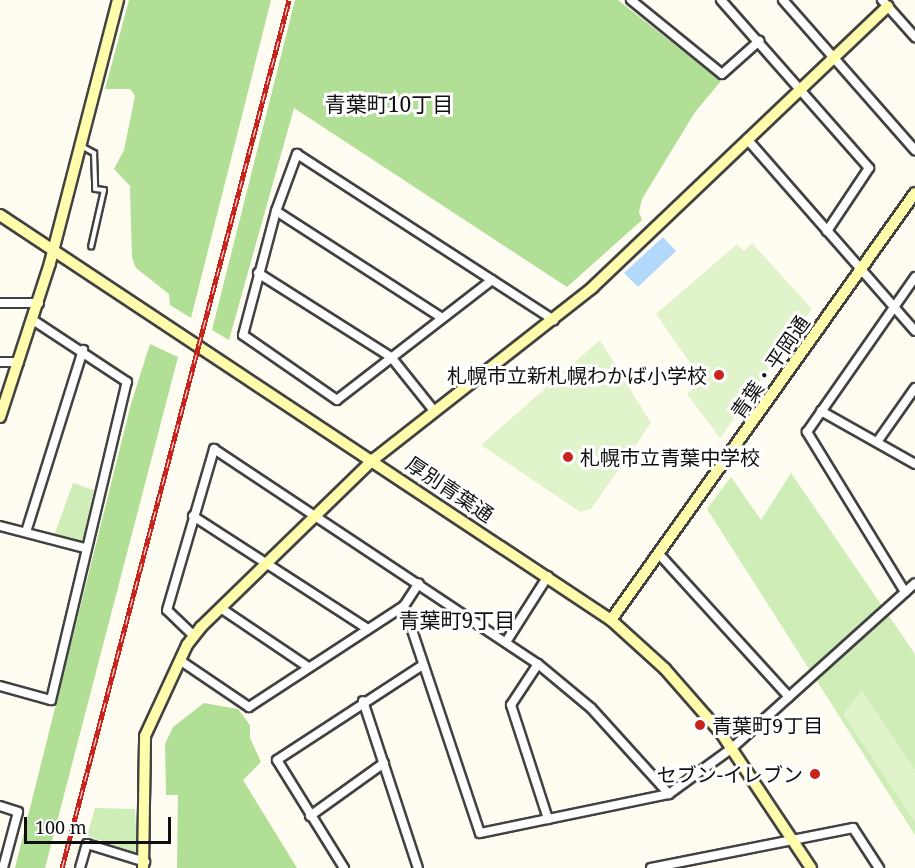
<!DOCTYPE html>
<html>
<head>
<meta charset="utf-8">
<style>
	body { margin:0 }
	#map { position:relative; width:915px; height:868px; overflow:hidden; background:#fffdf1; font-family:"Noto Serif","Noto Sans JP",serif }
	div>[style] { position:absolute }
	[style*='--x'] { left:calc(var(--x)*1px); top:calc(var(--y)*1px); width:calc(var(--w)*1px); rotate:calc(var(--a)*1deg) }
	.green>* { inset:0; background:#ceedb7 }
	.forest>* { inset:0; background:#b0df95 }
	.pitch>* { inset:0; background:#e1f3ca }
	.water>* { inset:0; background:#b2d9fa }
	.roads { filter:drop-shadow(2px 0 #424242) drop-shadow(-2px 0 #424242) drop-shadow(0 2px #424242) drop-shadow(0 -2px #424242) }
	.lane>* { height:4px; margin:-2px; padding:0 2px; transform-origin:2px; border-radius:2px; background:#fff }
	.street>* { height:8px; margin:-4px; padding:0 4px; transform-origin:4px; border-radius:4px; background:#fff }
	.secondary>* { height:10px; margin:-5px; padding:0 5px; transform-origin:5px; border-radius:5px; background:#fffdac }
	.rail>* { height:5px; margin-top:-2.5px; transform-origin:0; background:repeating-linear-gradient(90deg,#fff 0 9px,#c9231d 0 18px); box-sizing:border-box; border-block:2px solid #c9231d }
	.dots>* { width:16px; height:16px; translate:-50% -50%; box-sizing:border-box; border:3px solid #fff; border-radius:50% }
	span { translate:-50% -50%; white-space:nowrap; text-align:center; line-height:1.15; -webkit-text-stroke:6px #fff; paint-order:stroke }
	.street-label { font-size:20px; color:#0f0f0f }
	.poi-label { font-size:20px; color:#0f0f0f }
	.right { translate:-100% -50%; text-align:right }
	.left { translate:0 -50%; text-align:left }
	.neighbourhood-label { font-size:21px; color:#0f0f0f }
	.scale { position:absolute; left:24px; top:817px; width:147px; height:27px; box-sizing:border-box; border:3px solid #0f0f0f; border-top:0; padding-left:8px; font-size:18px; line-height:21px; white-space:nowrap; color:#0f0f0f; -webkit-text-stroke:4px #fff; paint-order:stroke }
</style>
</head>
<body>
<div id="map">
	<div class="green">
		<i style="clip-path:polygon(791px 473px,915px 654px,915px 835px,707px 509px,731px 477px,761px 520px)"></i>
		<i style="clip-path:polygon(73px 483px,94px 490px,82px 542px,54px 536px)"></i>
		<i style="clip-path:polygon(95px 808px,135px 809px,137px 853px,87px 836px)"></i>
	</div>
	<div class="forest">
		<i style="clip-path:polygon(129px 0,271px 0,191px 318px,170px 305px,169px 294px,136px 268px,132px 258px,130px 186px,114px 169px,124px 150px,135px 96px,130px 89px,105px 89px)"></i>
		<i style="clip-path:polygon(295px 0,618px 0,721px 81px,695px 112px,642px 199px,639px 212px,642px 220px,567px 287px,294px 108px,229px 340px,212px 330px)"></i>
		<i style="clip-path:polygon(150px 344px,178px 357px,45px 868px,15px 868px,131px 404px)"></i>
		<i style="clip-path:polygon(204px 703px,238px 709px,250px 725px,250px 738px,261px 762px,243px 780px,297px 868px,177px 868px,178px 795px,166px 795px,165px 744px,173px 727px)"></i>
	</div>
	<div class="pitch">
		<i style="clip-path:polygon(752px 243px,812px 309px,720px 438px,687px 394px,702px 380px,656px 314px,737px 244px,744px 251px)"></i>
		<i style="clip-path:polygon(600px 340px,651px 423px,591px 509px,580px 512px,481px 445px)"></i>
		<i style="clip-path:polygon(862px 690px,915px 770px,915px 822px,843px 714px)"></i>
	</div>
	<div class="water">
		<i style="clip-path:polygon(663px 237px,676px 251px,638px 287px,624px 273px)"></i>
	</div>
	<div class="roads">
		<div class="lane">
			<i style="--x:83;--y:147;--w:13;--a:29"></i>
			<i style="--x:94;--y:153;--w:36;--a:88"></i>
			<i style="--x:95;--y:189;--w:9;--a:6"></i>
			<i style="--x:104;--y:190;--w:58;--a:102.8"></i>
		</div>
		<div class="street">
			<i style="--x:631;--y:0;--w:117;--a:39.1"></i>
			<i style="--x:722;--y:74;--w:50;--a:-41.7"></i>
			<i style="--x:721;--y:0;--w:224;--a:48.6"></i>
			<i style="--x:869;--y:168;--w:76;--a:123.7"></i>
			<i style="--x:783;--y:0;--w:200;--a:48.7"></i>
			<i style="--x:882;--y:0;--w:50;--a:48.3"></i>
			<i style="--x:747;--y:139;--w:255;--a:48.8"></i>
			<i style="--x:276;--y:211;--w:197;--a:32.8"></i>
			<i style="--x:258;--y:273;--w:157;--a:32.3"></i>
			<i style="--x:391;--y:357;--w:70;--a:51.3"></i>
			<i style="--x:492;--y:280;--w:196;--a:142.3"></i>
			<i style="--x:337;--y:400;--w:114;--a:-145.3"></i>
			<i style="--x:243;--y:335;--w:128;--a:-75.1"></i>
			<i style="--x:276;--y:211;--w:61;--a:-69.8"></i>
			<i style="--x:297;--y:154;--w:306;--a:32.9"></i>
			<i style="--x:0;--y:303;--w:39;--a:0"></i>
			<i style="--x:0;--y:362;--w:19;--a:0"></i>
			<i style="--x:821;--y:411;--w:108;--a:29.4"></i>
			<i style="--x:877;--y:442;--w:66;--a:-54.9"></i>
			<i style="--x:193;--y:516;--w:208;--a:32.9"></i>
			<i style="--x:0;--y:526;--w:88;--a:14.5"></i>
			<i style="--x:26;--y:532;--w:191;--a:-72.6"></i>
			<i style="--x:659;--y:554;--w:193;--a:47.7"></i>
			<i style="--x:905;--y:592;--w:188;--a:-121.5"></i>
			<i style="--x:807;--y:432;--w:189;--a:-55.1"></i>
			<i style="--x:404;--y:606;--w:239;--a:71.5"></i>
			<i style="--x:480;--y:833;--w:193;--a:-11.7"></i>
			<i style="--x:669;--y:794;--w:78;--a:-36.1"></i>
			<i style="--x:732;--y:748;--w:246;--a:-42"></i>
			<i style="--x:222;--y:609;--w:104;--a:34"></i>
			<i style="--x:194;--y:636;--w:37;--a:-136"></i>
			<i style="--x:167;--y:610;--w:168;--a:-73.7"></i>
			<i style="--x:214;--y:449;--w:389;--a:33.6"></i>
			<i style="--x:538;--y:664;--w:69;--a:39.7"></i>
			<i style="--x:591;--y:708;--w:116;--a:47.8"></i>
			<i style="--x:506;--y:642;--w:78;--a:-57.5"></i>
			<i style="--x:181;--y:661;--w:82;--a:34.1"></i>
			<i style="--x:249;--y:707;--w:185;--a:-33.1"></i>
			<i style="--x:404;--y:606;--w:27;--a:-57"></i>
			<i style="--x:538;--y:664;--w:49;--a:123.4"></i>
			<i style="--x:511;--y:705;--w:120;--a:72"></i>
			<i style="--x:0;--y:686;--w:53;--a:15.4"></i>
			<i style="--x:51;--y:700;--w:327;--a:-76.6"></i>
			<i style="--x:127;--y:382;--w:113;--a:-146.6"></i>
			<i style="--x:363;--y:701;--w:176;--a:71.8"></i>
			<i style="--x:0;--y:806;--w:19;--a:18"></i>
			<i style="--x:18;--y:812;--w:58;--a:105"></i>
			<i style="--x:310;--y:816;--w:91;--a:-35.6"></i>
			<i style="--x:80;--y:868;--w:25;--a:-74"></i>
			<i style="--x:87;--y:844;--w:61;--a:17.2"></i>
			<i style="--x:344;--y:868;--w:127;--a:-121.8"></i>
			<i style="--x:277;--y:760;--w:174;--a:-33.1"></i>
			<i style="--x:651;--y:868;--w:206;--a:-11.2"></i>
			<i style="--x:853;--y:828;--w:48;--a:57"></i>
		</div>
		<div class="secondary">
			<i style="--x:0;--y:215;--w:733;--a:33.54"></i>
			<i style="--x:611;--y:620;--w:73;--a:42.2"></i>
			<i style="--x:665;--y:669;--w:85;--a:48.8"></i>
			<i style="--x:721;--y:733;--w:162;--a:56.3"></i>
			<i style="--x:0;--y:417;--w:162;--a:-72"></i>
			<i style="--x:50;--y:263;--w:272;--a:-75.5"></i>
			<i style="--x:611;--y:620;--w:524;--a:-54.55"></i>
			<i style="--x:143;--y:868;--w:132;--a:-89.1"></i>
			<i style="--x:145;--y:736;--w:100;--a:-65.2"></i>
			<i style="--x:187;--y:645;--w:23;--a:-52"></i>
			<i style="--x:201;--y:627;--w:241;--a:-44.2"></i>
			<i style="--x:374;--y:459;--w:278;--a:-38.1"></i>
			<i style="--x:593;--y:287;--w:407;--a:-43.6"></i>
		</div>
	</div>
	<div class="rail">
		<i style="--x:62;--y:868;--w:897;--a:-75.34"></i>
	</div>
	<div class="dots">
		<i style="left:719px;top:375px;background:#c9231d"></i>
		<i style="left:568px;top:457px;background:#c9231d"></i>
		<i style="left:700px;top:725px;background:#c9231d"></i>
		<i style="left:815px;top:774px;background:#c9231d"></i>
	</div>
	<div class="street-label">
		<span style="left:770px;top:367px;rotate:-55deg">青葉・平岡通</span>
		<span style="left:450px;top:489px;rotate:34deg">厚別青葉通</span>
	</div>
	<div class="poi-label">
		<span class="right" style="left:707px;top:375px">札幌市立新札幌わかば小学校</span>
		<span class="left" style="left:580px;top:457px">札幌市立青葉中学校</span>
		<span class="left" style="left:712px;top:725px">青葉町9丁目</span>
		<span class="right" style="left:803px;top:774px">セブン-イレブン</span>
	</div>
	<div class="neighbourhood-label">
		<span style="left:389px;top:104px">青葉町10丁目</span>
		<span style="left:457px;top:620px">青葉町9丁目</span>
	</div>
	<div class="scale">100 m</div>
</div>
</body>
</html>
